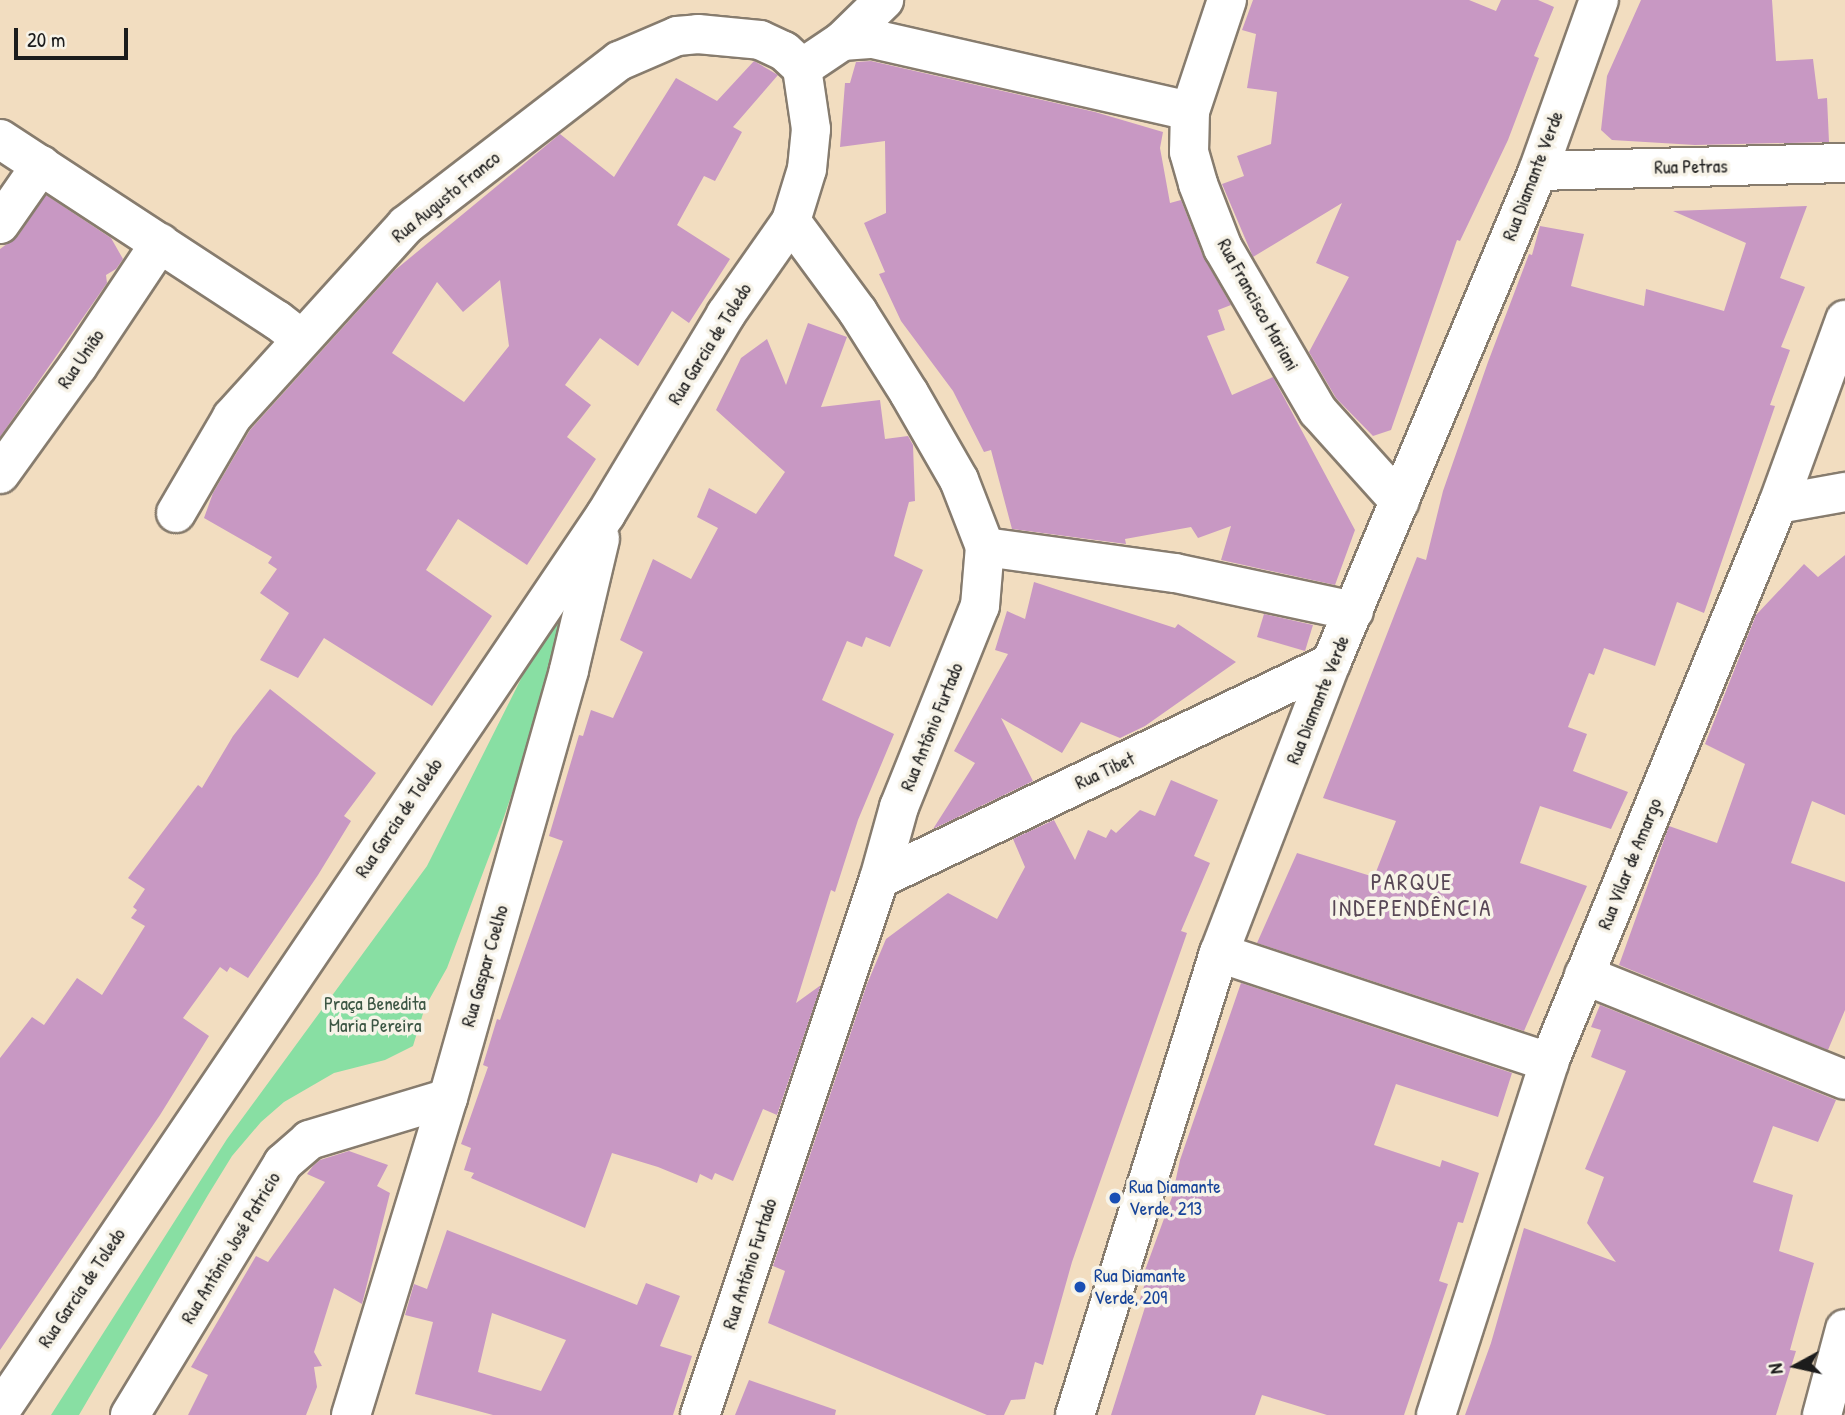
<!DOCTYPE html>
<html>
<head>
<meta charset="utf-8">
<style>
	body { margin:0 }
	#map { position:relative; width:1845px; height:1415px; overflow:hidden; background:#f2ddc0; font-family:"Patrick Hand",sans-serif }
	div>[style] { position:absolute }
	[style*='--x'] { left:calc(var(--x)*1px); top:calc(var(--y)*1px); width:calc(var(--w)*1px); rotate:calc(var(--a)*1deg) }
	.green>* { inset:0; background:#88dfa3 }
	.building>* { inset:0; background:#c898c3 }
	.roads { filter:drop-shadow(2px 0 #877c6e) drop-shadow(-2px 0 #877c6e) drop-shadow(0 2px #877c6e) drop-shadow(0 -2px #877c6e) }
	.minor>* { height:38px; margin:-19px; padding:0 19px; transform-origin:19px; border-radius:19px; background:#fff }
	.dots>* { width:19px; height:19px; translate:-50% -50%; box-sizing:border-box; border:4px solid #f7f3e8; border-radius:50% }
	span { translate:-50% -50%; white-space:nowrap; text-align:center; line-height:1.15; -webkit-text-stroke:7px #f7f3e8; paint-order:stroke }
	.street-label { font-size:19px; color:#1c1c1c }
	.park-label { font-size:19px; color:#3c5644 }
	.transit-label { font-size:19px; color:#164399 }
	.left { translate:0 -50%; text-align:left }
	.quarter-label { font-size:23px; color:#584756; letter-spacing:2px }
	.north { position:absolute; left:1761px; top:1331px; width:70px; height:70px; -webkit-text-stroke:5px #f7f3e8; paint-order:stroke; rotate:262deg; font-size:19px; font-weight:700; line-height:28px; text-align:center; color:#1c1c1c }
	.north::after { content:''; display:block; margin:auto; width:24px; height:32px; background:#1c1c1c; clip-path:polygon(50% 0,100% 100%,50% 72%,0 100%) }
	.scale { position:absolute; left:14px; top:28px; width:114px; height:32px; box-sizing:border-box; border:4px solid #1c1c1c; border-top:0; padding-left:9px; font-size:21px; line-height:24px; white-space:nowrap; color:#1c1c1c; -webkit-text-stroke:5px #f7f3e8; paint-order:stroke }
</style>
</head>
<body>
<div id="map">
	<div class="green">
		<i style="clip-path:polygon(550px 621px,568px 628px,504px 817px,447px 968px,425px 1007px,413px 1046px,385px 1060px,334px 1073px,284px 1102px,261px 1122px,232px 1156px,208px 1195px,79px 1415px,51px 1415px,227px 1139px,427px 866px)"></i>
	</div>
	<div class="building">
		<i style="clip-path:polygon(1253px 0,1469px 0,1496px 11px,1501px 0,1538px 0,1554px 7px,1534px 56px,1539px 58px,1508px 140px,1460px 241px,1457px 240px,1391px 430px,1373px 436px,1336px 398px,1309px 352px,1349px 277px,1316px 263px,1342px 203px,1253px 257px,1222px 184px,1244px 176px,1237px 156px,1271px 144px,1277px 92px,1247px 88px,1256px 34px,1242px 30px)"></i>
		<i style="clip-path:polygon(1641px 0,1772px 0,1776px 61px,1813px 59px,1818px 99px,1827px 98px,1829px 142px,1695px 145px,1612px 140px,1601px 130px,1607px 76px)"></i>
		<i style="clip-path:polygon(evenodd,754px 61px,778px 75px,733px 127px,742px 132px,715px 181px,704px 176px,677px 225px,730px 259px,689px 323px,672px 311px,638px 366px,600px 338px,565px 385px,591px 405px,567px 437px,596px 459px,527px 565px,458px 519px,426px 570px,492px 616px,432px 706px,324px 638px,298px 678px,260px 660px,289px 613px,260px 593px,277px 569px,268px 563px,272px 557px,204px 518px,213px 493px,250px 430px,394px 271px,560px 134px,614px 177px,676px 78px,717px 101px,754px 61px,500px 280px,509px 346px,464px 402px,392px 353px,437px 282px,463px 312px,500px 280px)"></i>
		<i style="clip-path:polygon(871px 61px,1095px 112px,1163px 132px,1160px 148px,1170px 203px,1181px 200px,1203px 256px,1231px 305px,1218px 310px,1225px 330px,1207px 336px,1232px 395px,1273px 377px,1355px 530px,1335px 585px,1221px 560px,1231px 526px,1198px 538px,1191px 527px,1125px 539px,1126px 544px,1012px 529px,991px 450px,984px 452px,953px 391px,901px 321px,879px 274px,885px 272px,864px 223px,886px 213px,885px 141px,840px 147px,845px 83px,850px 83px,856px 62px)"></i>
		<i style="clip-path:polygon(46px 195px,111px 238px,123px 259px,116px 269px,106px 275px,107px 283px,0 437px,0 249px,18px 236px)"></i>
		<i style="clip-path:polygon(1807px 206px,1780px 278px,1805px 287px,1781px 347px,1790px 350px,1770px 405px,1775px 406px,1704px 613px,1677px 602px,1655px 666px,1604px 648px,1594px 675px,1589px 673px,1568px 727px,1587px 734px,1573px 771px,1628px 792px,1611px 829px,1540px 806px,1520px 863px,1587px 886px,1524px 1031px,1257px 943px,1297px 853px,1374px 877px,1396px 821px,1323px 798px,1417px 557px,1426px 560px,1443px 491px,1488px 362px,1529px 254px,1532px 255px,1540px 226px,1584px 234px,1571px 286px,1644px 306px,1646px 289px,1724px 311px,1746px 243px,1673px 211px)"></i>
		<i style="clip-path:polygon(808px 323px,847px 337px,821px 407px,880px 400px,885px 439px,908px 436px,913px 445px,915px 501px,909px 502px,894px 556px,923px 570px,890px 647px,866px 637px,862px 647px,847px 641px,822px 700px,894px 734px,858px 820px,835px 892px,831px 890px,796px 1003px,821px 985px,777px 1115px,763px 1109px,733px 1181px,715px 1173px,712px 1180px,700px 1174px,697px 1183px,658px 1167px,612px 1153px,585px 1228px,471px 1178px,474px 1173px,464px 1170px,471px 1148px,461px 1144px,488px 1067px,483px 1065px,497px 1019px,500px 1020px,563px 841px,549px 836px,579px 735px,583px 736px,591px 710px,613px 718px,643px 652px,620px 640px,653px 559px,691px 579px,718px 528px,697px 517px,709px 488px,756px 514px,785px 472px,716px 410px,741px 358px,767px 339px,786px 385px)"></i>
		<i style="clip-path:polygon(1845px 555px,1845px 815px,1812px 801px,1791px 863px,1845px 882px,1845px 1010px,1828px 1050px,1619px 965px,1669px 826px,1717px 843px,1745px 764px,1705px 744px,1756px 615px,1804px 564px,1818px 577px)"></i>
		<i style="clip-path:polygon(1034px 582px,1175px 628px,1178px 624px,1236px 662px,1145px 726px,1120px 738px,1081px 722px,1062px 753px,1001px 718px,1033px 781px,933px 829px,975px 763px,954px 751px,1008px 654px,995px 650px,1007px 611px,1025px 619px)"></i>
		<i style="clip-path:polygon(1264px 614px,1313px 625px,1305px 651px,1257px 637px)"></i>
		<i style="clip-path:polygon(270px 689px,376px 773px,344px 816px,351px 821px,318px 875px,248px 978px,230px 967px,227px 972px,220px 967px,183px 1018px,209px 1036px,160px 1115px,0 1350px,0 1058px,32px 1017px,44px 1025px,77px 978px,102px 995px,145px 926px,131px 918px,137px 910px,133px 907px,145px 889px,128px 878px,198px 785px,202px 788px,233px 736px)"></i>
		<i style="clip-path:polygon(1171px 780px,1218px 800px,1194px 856px,1210px 863px,1181px 931px,1187px 933px,1072px 1262px,1043px 1365px,1035px 1362px,1025px 1399px,1011px 1400px,1004px 1415px,987px 1415px,768px 1323px,785px 1271px,773px 1266px,867px 984px,886px 939px,948px 893px,997px 919px,1025px 867px,1013px 839px,1054px 820px,1075px 860px,1088px 830px,1106px 838px,1111px 829px,1116px 833px,1140px 810px,1155px 816px)"></i>
		<i style="clip-path:polygon(1241px 983px,1512px 1073px,1498px 1117px,1396px 1084px,1374px 1145px,1440px 1167px,1442px 1160px,1479px 1173px,1463px 1223px,1458px 1222px,1439px 1281px,1448px 1284px,1404px 1415px,1327px 1415px,1262px 1395px,1255px 1415px,1111px 1415px,1146px 1304px,1139px 1302px,1148px 1274px,1144px 1273px,1172px 1197px,1180px 1160px)"></i>
		<i style="clip-path:polygon(1600px 1005px,1836px 1100px,1818px 1142px,1773px 1126px,1753px 1182px,1793px 1195px,1779px 1251px,1814px 1263px,1790px 1350px,1796px 1351px,1776px 1415px,1465px 1415px,1491px 1343px,1524px 1228px,1616px 1262px,1587px 1223px,1604px 1177px,1585px 1169px,1626px 1071px,1591px 1057px,1601px 1030px,1591px 1027px)"></i>
		<i style="clip-path:polygon(349px 1151px,388px 1165px,377px 1186px,390px 1193px,362px 1304px,334px 1288px,314px 1352px,322px 1366px,314px 1367px,317px 1387px,306px 1415px,188px 1415px,208px 1375px,191px 1367px,256px 1256px,268px 1262px,325px 1182px,307px 1174px,313px 1166px,320px 1160px)"></i>
		<i style="clip-path:polygon(evenodd,447px 1230px,637px 1305px,646px 1283px,680px 1296px,660px 1346px,692px 1356px,673px 1415px,493px 1415px,415px 1394px,433px 1322px,405px 1315px,414px 1284px,427px 1289px,447px 1230px,492px 1313px,566px 1340px,541px 1391px,478px 1372px,492px 1313px)"></i>
		<i style="clip-path:polygon(749px 1380px,836px 1410px,835px 1415px,735px 1415px)"></i>
	</div>
	<div class="roads">
		<div class="minor">
			<i style="--x:1227;--y:0;--w:117;--a:108.4"></i>
			<i style="--x:1190;--y:111;--w:41;--a:91.4"></i>
			<i style="--x:1189;--y:152;--w:33;--a:74"></i>
			<i style="--x:1198;--y:184;--w:69;--a:68.7"></i>
			<i style="--x:1223;--y:248;--w:189;--a:59.8"></i>
			<i style="--x:1318;--y:411;--w:122;--a:48"></i>
			<i style="--x:842;--y:41;--w:59;--a:-44.3"></i>
			<i style="--x:802;--y:68;--w:48;--a:-34"></i>
			<i style="--x:842;--y:41;--w:31;--a:-4"></i>
			<i style="--x:873;--y:39;--w:325;--a:12.8"></i>
			<i style="--x:0;--y:139;--w:331;--a:33.2"></i>
			<i style="--x:277;--y:320;--w:31;--a:38"></i>
			<i style="--x:1538;--y:171;--w:307;--a:-1.5"></i>
			<i style="--x:0;--y:224;--w:72;--a:-55.2"></i>
			<i style="--x:0;--y:474;--w:133;--a:-54.2"></i>
			<i style="--x:78;--y:366;--w:148;--a:-56.3"></i>
			<i style="--x:1778;--y:504;--w:68;--a:-10.2"></i>
			<i style="--x:176;--y:513;--w:111;--a:-59.7"></i>
			<i style="--x:232;--y:417;--w:259;--a:-47.8"></i>
			<i style="--x:406;--y:225;--w:269;--a:-37.6"></i>
			<i style="--x:619;--y:61;--w:63;--a:-23.3"></i>
			<i style="--x:677;--y:36;--w:21;--a:-5"></i>
			<i style="--x:698;--y:34;--w:62;--a:5.5"></i>
			<i style="--x:760;--y:40;--w:26;--a:25"></i>
			<i style="--x:784;--y:51;--w:25;--a:43"></i>
			<i style="--x:985;--y:547;--w:192;--a:7.8"></i>
			<i style="--x:1175;--y:573;--w:183;--a:12"></i>
			<i style="--x:879;--y:879;--w:501;--a:-25.54"></i>
			<i style="--x:1219;--y:953;--w:348;--a:18.3"></i>
			<i style="--x:1584;--y:975;--w:281;--a:21.9"></i>
			<i style="--x:0;--y:1411;--w:1083;--a:-55.96"></i>
			<i style="--x:606;--y:514;--w:233;--a:-59"></i>
			<i style="--x:726;--y:314;--w:113;--a:-55"></i>
			<i style="--x:130;--y:1415;--w:295;--a:-58.7"></i>
			<i style="--x:283;--y:1163;--w:35;--a:-41"></i>
			<i style="--x:309;--y:1140;--w:145;--a:-16.8"></i>
			<i style="--x:351;--y:1415;--w:332;--a:-73"></i>
			<i style="--x:448;--y:1098;--w:445;--a:-74.2"></i>
			<i style="--x:569;--y:670;--w:135;--a:-76.7"></i>
			<i style="--x:700;--y:1415;--w:565;--a:-71.53"></i>
			<i style="--x:879;--y:879;--w:75;--a:-74.5"></i>
			<i style="--x:899;--y:807;--w:217;--a:-68.1"></i>
			<i style="--x:980;--y:606;--w:59;--a:-85.2"></i>
			<i style="--x:985;--y:547;--w:72;--a:-111.2"></i>
			<i style="--x:959;--y:480;--w:100;--a:-119.9"></i>
			<i style="--x:909;--y:393;--w:96;--a:-122.2"></i>
			<i style="--x:858;--y:312;--w:113;--a:-126.4"></i>
			<i style="--x:791;--y:221;--w:54;--a:-72.9"></i>
			<i style="--x:807;--y:169;--w:40;--a:-84.3"></i>
			<i style="--x:811;--y:129;--w:62;--a:-98.4"></i>
			<i style="--x:1075;--y:1415;--w:484;--a:-72.7"></i>
			<i style="--x:1219;--y:953;--w:311;--a:-68.9"></i>
			<i style="--x:1331;--y:663;--w:534;--a:-67.18"></i>
			<i style="--x:1538;--y:171;--w:182;--a:-70.4"></i>
			<i style="--x:1436;--y:1415;--w:371;--a:-72.2"></i>
			<i style="--x:1549;--y:1062;--w:603;--a:-67.69"></i>
			<i style="--x:1778;--y:504;--w:196;--a:-70"></i>
			<i style="--x:1822;--y:1415;--w:89;--a:-75"></i>
		</div>
	</div>
	<div class="dots">
		<i style="left:1115px;top:1198px;background:#1a4fb4"></i>
		<i style="left:1080px;top:1287px;background:#1a4fb4"></i>
	</div>
	<div class="street-label">
		<span style="left:1691px;top:167px;rotate:-1deg">Rua Petras</span>
		<span style="left:1533px;top:176px;rotate:-69deg">Rua Diamante Verde</span>
		<span style="left:446px;top:197px;rotate:-39deg">Rua Augusto Franco</span>
		<span style="left:1258px;top:305px;rotate:61deg">Rua Francisco Mariani</span>
		<span style="left:710px;top:344px;rotate:-58deg">Rua Garcia de Toledo</span>
		<span style="left:81px;top:359px;rotate:-56deg">Rua União</span>
		<span style="left:1318px;top:700px;rotate:-68deg">Rua Diamante Verde</span>
		<span style="left:932px;top:727px;rotate:-68deg">Rua Antônio Furtado</span>
		<span style="left:1105px;top:771px;rotate:-25deg">Rua Tibet</span>
		<span style="left:399px;top:818px;rotate:-56deg">Rua Garcia de Toledo</span>
		<span style="left:1630px;top:864px;rotate:-68deg">Rua Vilar de Amargo</span>
		<span style="left:485px;top:966px;rotate:-74deg">Rua Gaspar Coelho</span>
		<span style="left:231px;top:1248px;rotate:-59deg">Rua Antônio José Patricio</span>
		<span style="left:750px;top:1264px;rotate:-72deg">Rua Antônio Furtado</span>
		<span style="left:82px;top:1288px;rotate:-56deg">Rua Garcia de Toledo</span>
	</div>
	<div class="park-label">
		<span style="left:375px;top:1015px">Praça Benedita<br>Maria Pereira</span>
	</div>
	<div class="transit-label">
		<span class="left" style="left:1129px;top:1198px">Rua Diamante<br>Verde, 213</span>
		<span class="left" style="left:1094px;top:1287px">Rua Diamante<br>Verde, 209</span>
	</div>
	<div class="quarter-label">
		<span style="left:1412px;top:895px">PARQUE<br>INDEPENDÊNCIA</span>
	</div>
	<div class="north">N</div>
	<div class="scale">20 m</div>
</div>
</body>
</html>
